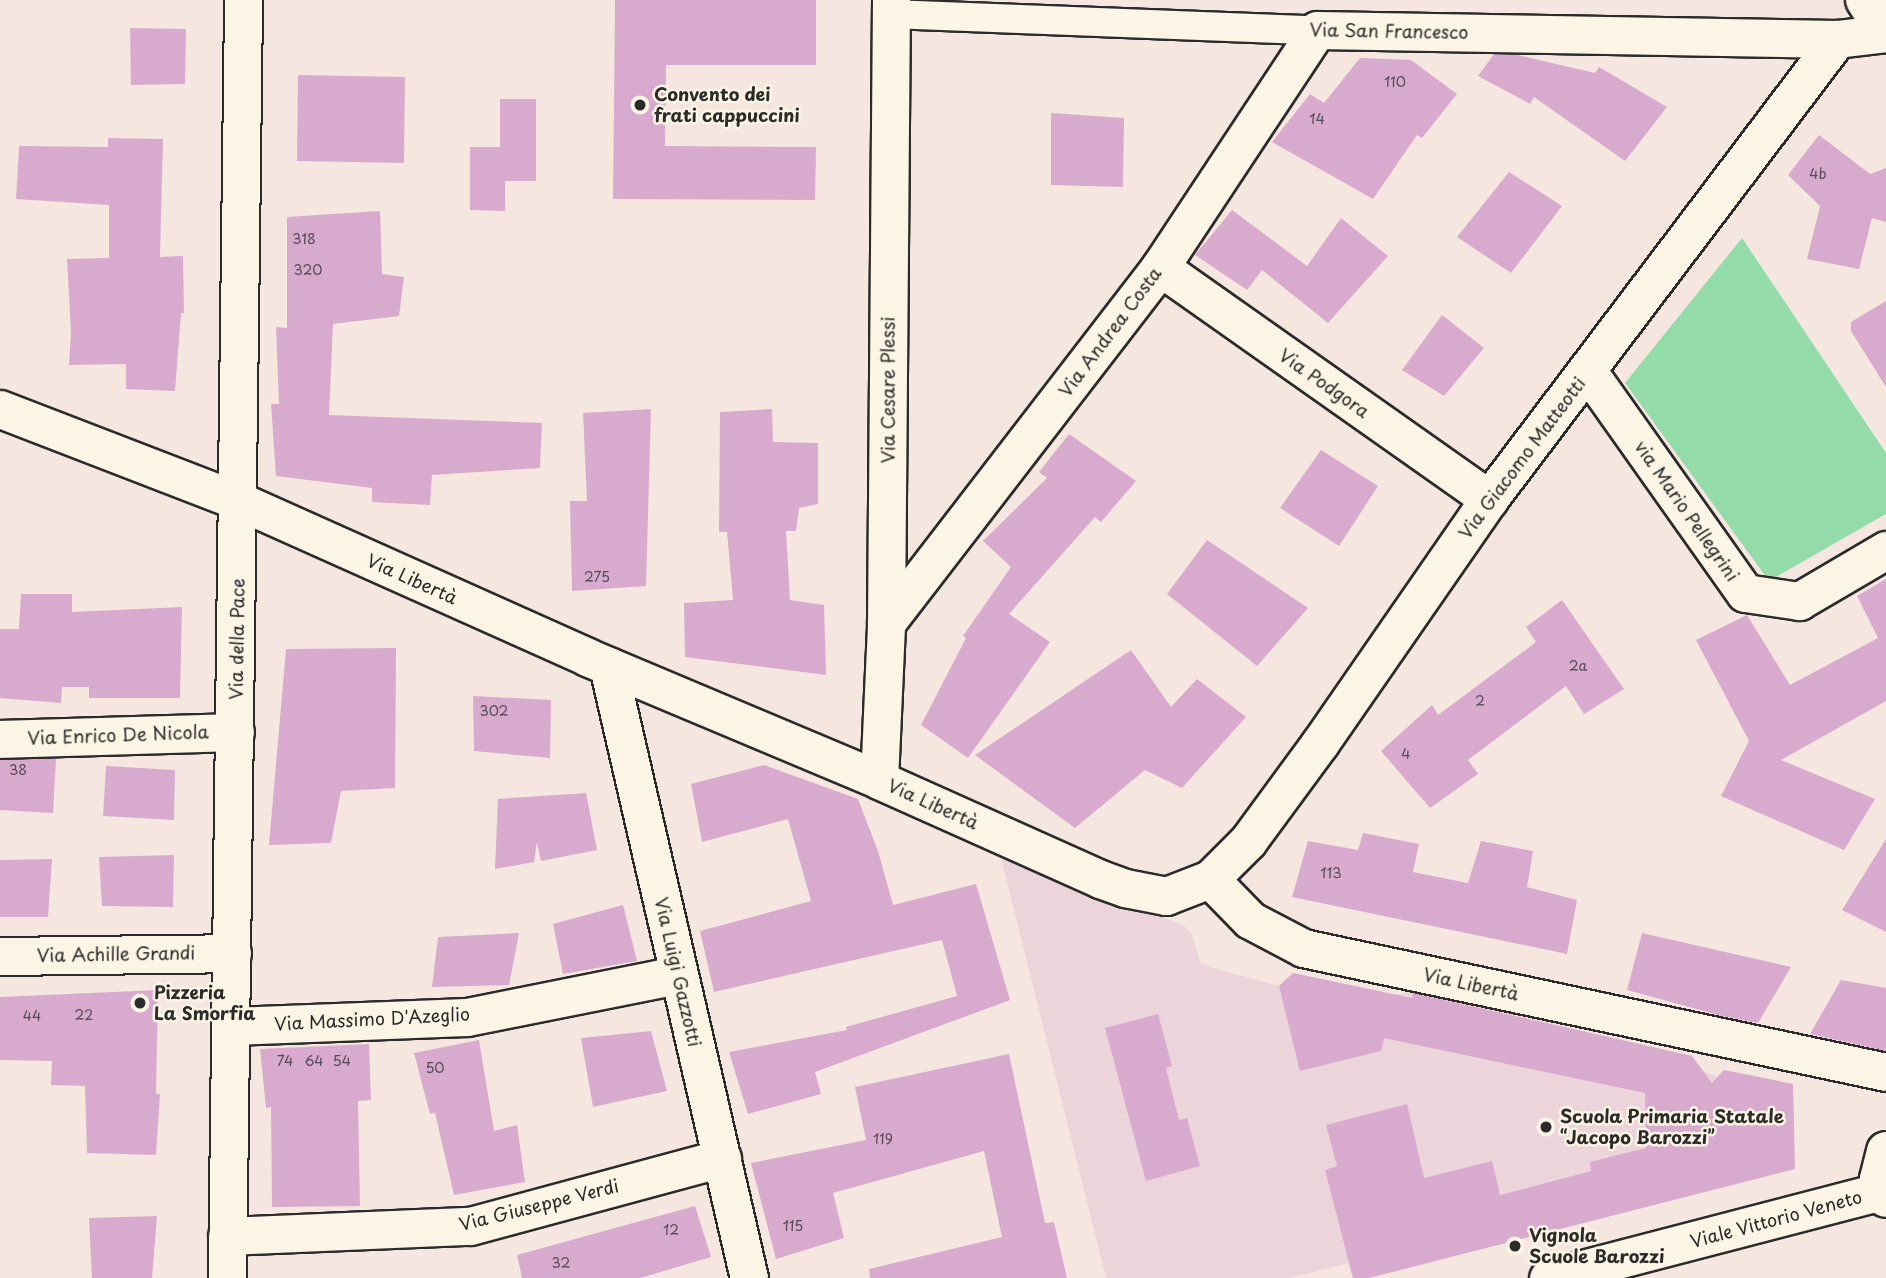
<!DOCTYPE html>
<html>
<head>
<meta charset="utf-8">
<style>
	body { margin:0 }
	#map { position:relative; width:1886px; height:1278px; overflow:hidden; background:#f5e6e0; font-family:"Playpen Sans",sans-serif }
	div>[style] { position:absolute }
	[style*='--x'] { left:calc(var(--x)*1px); top:calc(var(--y)*1px); width:calc(var(--w)*1px); rotate:calc(var(--a)*1deg) }
	.built>* { inset:0; background:#ecd4db }
	.green>* { inset:0; background:#93dcaa }
	.building>* { inset:0; background:#d8abce }
	.roads { filter:drop-shadow(2px 0 #2b2b2b) drop-shadow(-2px 0 #2b2b2b) drop-shadow(0 2px #2b2b2b) drop-shadow(0 -2px #2b2b2b) }
	.pedestrian>* { height:28px; margin:-14px; padding:0 14px; transform-origin:14px; border-radius:14px; background:#fcf5e5 }
	.minor>* { height:37px; margin:-18.5px; padding:0 18.5px; transform-origin:18.5px; border-radius:18.5px; background:#fcf5e5 }
	.secondary>* { height:38px; margin:-19px; padding:0 19px; transform-origin:19px; border-radius:19px; background:#fcf5e5 }
	.dots>* { width:19px; height:19px; translate:-50% -50%; box-sizing:border-box; border:4px solid #fcf5e5; border-radius:50% }
	span { translate:-50% -50%; white-space:nowrap; text-align:center; line-height:1.15; -webkit-text-stroke:5px #fcf5e5; paint-order:stroke }
	.number-label { font-size:14px; color:#564b54 }
	.number-label span { -webkit-text-stroke-width:0 }
	.street-label { font-size:18px; color:#2b2b2b }
	.poi-label { font-size:18px; color:#2b2b2b; font-weight:700 }
	.left { translate:0 -50%; text-align:left }
</style>
</head>
<body>
<div id="map">
	<div class="built">
		<i style="clip-path:polygon(999px 850px,1184px 926px,1192px 934px,1200px 963px,1213px 968px,1279px 986px,1293px 973px,1394px 995px,1413px 991px,1692px 1056px,1703px 1071px,1718px 1076px,1724px 1070px,1793px 1084px,1795px 1169px,1369px 1278px,1353px 1278px,1349px 1263px,1289px 1278px,1106px 1278px)"></i>
	</div>
	<div class="green">
		<i style="clip-path:polygon(1742px 238px,1886px 453px,1886px 514px,1769px 581px,1625px 383px)"></i>
	</div>
	<div class="building">
		<i style="clip-path:polygon(615px 0,816px 0,816px 65px,666px 65px,665px 146px,816px 147px,815px 200px,613px 199px)"></i>
		<i style="clip-path:polygon(130px 28px,186px 29px,185px 84px,131px 85px)"></i>
		<i style="clip-path:polygon(1494px 54px,1513px 54px,1595px 73px,1599px 67px,1667px 107px,1625px 161px,1534px 97px,1530px 104px,1478px 76px)"></i>
		<i style="clip-path:polygon(1360px 58px,1411px 60px,1457px 94px,1422px 138px,1417px 135px,1373px 199px,1272px 142px,1310px 94px,1324px 103px)"></i>
		<i style="clip-path:polygon(298px 75px,405px 77px,404px 163px,297px 161px)"></i>
		<i style="clip-path:polygon(500px 99px,536px 99px,536px 181px,505px 181px,505px 211px,470px 210px,470px 147px,500px 147px)"></i>
		<i style="clip-path:polygon(1051px 113px,1124px 118px,1123px 187px,1051px 185px)"></i>
		<i style="clip-path:polygon(1819px 135px,1870px 174px,1886px 168px,1886px 222px,1872px 218px,1859px 269px,1807px 259px,1820px 206px,1788px 175px)"></i>
		<i style="clip-path:polygon(108px 138px,163px 139px,160px 257px,183px 256px,184px 313px,181px 313px,175px 391px,126px 389px,126px 364px,69px 365px,71px 332px,67px 259px,109px 258px,109px 205px,16px 199px,19px 146px,108px 147px)"></i>
		<i style="clip-path:polygon(1509px 172px,1562px 206px,1511px 273px,1457px 237px)"></i>
		<i style="clip-path:polygon(1232px 210px,1307px 266px,1341px 218px,1388px 256px,1328px 323px,1262px 270px,1247px 290px,1195px 255px)"></i>
		<i style="clip-path:polygon(380px 211px,382px 274px,404px 277px,399px 316px,333px 324px,329px 415px,542px 423px,540px 468px,432px 475px,430px 505px,372px 502px,372px 488px,276px 476px,271px 404px,279px 404px,276px 327px,287px 328px,287px 217px)"></i>
		<i style="clip-path:polygon(1886px 301px,1886px 387px,1851px 331px,1851px 322px)"></i>
		<i style="clip-path:polygon(1442px 315px,1484px 348px,1444px 396px,1402px 370px)"></i>
		<i style="clip-path:polygon(651px 409px,646px 586px,572px 591px,570px 501px,587px 501px,583px 413px)"></i>
		<i style="clip-path:polygon(772px 409px,773px 442px,818px 443px,818px 504px,799px 508px,796px 531px,786px 531px,790px 600px,824px 605px,826px 675px,685px 657px,684px 603px,733px 600px,727px 532px,719px 532px,720px 412px)"></i>
		<i style="clip-path:polygon(1069px 434px,1136px 481px,1101px 522px,1095px 517px,1009px 614px,1050px 642px,968px 758px,921px 725px,966px 638px,963px 636px,1011px 567px,983px 541px,1047px 478px,1039px 472px)"></i>
		<i style="clip-path:polygon(1321px 450px,1378px 486px,1339px 546px,1280px 508px)"></i>
		<i style="clip-path:polygon(1207px 540px,1308px 608px,1257px 666px,1167px 594px)"></i>
		<i style="clip-path:polygon(1886px 579px,1886px 701px,1781px 760px,1875px 799px,1844px 850px,1721px 796px,1749px 741px,1696px 640px,1747px 615px,1790px 685px,1878px 638px,1857px 596px)"></i>
		<i style="clip-path:polygon(21px 594px,72px 594px,72px 612px,182px 607px,180px 698px,89px 698px,89px 687px,62px 687px,61px 703px,0 698px,0 629px,19px 629px)"></i>
		<i style="clip-path:polygon(1562px 600px,1624px 689px,1584px 714px,1566px 686px,1468px 760px,1478px 774px,1430px 808px,1381px 751px,1432px 705px,1438px 715px,1536px 642px,1526px 627px)"></i>
		<i style="clip-path:polygon(396px 648px,395px 788px,341px 791px,331px 843px,269px 845px,286px 649px)"></i>
		<i style="clip-path:polygon(1131px 650px,1171px 707px,1197px 679px,1246px 717px,1182px 788px,1145px 770px,1075px 828px,975px 755px)"></i>
		<i style="clip-path:polygon(473px 696px,551px 700px,550px 758px,474px 751px)"></i>
		<i style="clip-path:polygon(56px 758px,53px 813px,0 810px,0 760px)"></i>
		<i style="clip-path:polygon(764px 765px,858px 799px,878px 851px,893px 905px,976px 884px,1010px 1000px,815px 1072px,821px 1094px,748px 1114px,729px 1052px,847px 1030px,846px 1027px,957px 996px,942px 940px,714px 992px,700px 931px,811px 901px,788px 819px,702px 842px,691px 784px)"></i>
		<i style="clip-path:polygon(106px 766px,175px 770px,174px 820px,103px 816px)"></i>
		<i style="clip-path:polygon(586px 793px,597px 850px,541px 861px,537px 842px,534px 862px,495px 869px,498px 799px)"></i>
		<i style="clip-path:polygon(1363px 833px,1419px 844px,1413px 872px,1468px 883px,1481px 841px,1533px 851px,1527px 887px,1577px 900px,1567px 954px,1292px 897px,1308px 841px,1358px 850px)"></i>
		<i style="clip-path:polygon(1886px 839px,1886px 932px,1842px 910px)"></i>
		<i style="clip-path:polygon(174px 855px,173px 907px,102px 906px,99px 857px)"></i>
		<i style="clip-path:polygon(52px 859px,48px 917px,0 917px,0 860px)"></i>
		<i style="clip-path:polygon(623px 905px,637px 961px,563px 974px,553px 924px)"></i>
		<i style="clip-path:polygon(519px 933px,509px 985px,432px 987px,438px 937px)"></i>
		<i style="clip-path:polygon(1642px 933px,1791px 967px,1758px 1023px,1722px 1016px,1627px 990px)"></i>
		<i style="clip-path:polygon(1293px 973px,1412px 998px,1413px 993px,1692px 1056px,1712px 1083px,1724px 1070px,1793px 1084px,1795px 1169px,1369px 1278px,1353px 1278px,1325px 1170px,1337px 1166px,1326px 1125px,1407px 1104px,1424px 1178px,1492px 1161px,1500px 1195px,1591px 1171px,1590px 1162px,1646px 1148px,1645px 1093px,1384px 1038px,1381px 1051px,1300px 1071px,1279px 986px)"></i>
		<i style="clip-path:polygon(1841px 980px,1886px 988px,1886px 1051px,1810px 1034px)"></i>
		<i style="clip-path:polygon(158px 990px,156px 1094px,160px 1094px,156px 1155px,87px 1153px,85px 1086px,51px 1085px,52px 1061px,0 1060px,0 997px)"></i>
		<i style="clip-path:polygon(1158px 1014px,1172px 1066px,1166px 1068px,1179px 1120px,1187px 1118px,1200px 1166px,1146px 1181px,1105px 1028px)"></i>
		<i style="clip-path:polygon(651px 1031px,667px 1091px,593px 1107px,581px 1038px)"></i>
		<i style="clip-path:polygon(479px 1040px,494px 1131px,517px 1125px,525px 1182px,454px 1195px,435px 1113px,430px 1114px,414px 1053px)"></i>
		<i style="clip-path:polygon(369px 1044px,371px 1100px,358px 1101px,360px 1206px,272px 1207px,271px 1107px,266px 1108px,260px 1049px)"></i>
		<i style="clip-path:polygon(1009px 1054px,1045px 1223px,1054px 1222px,1067px 1278px,870px 1278px,869px 1269px,1002px 1237px,984px 1151px,833px 1193px,844px 1238px,776px 1259px,751px 1163px,866px 1140px,855px 1087px)"></i>
		<i style="clip-path:polygon(695px 1206px,711px 1257px,640px 1278px,522px 1278px,517px 1255px)"></i>
		<i style="clip-path:polygon(157px 1216px,152px 1278px,92px 1278px,89px 1218px)"></i>
	</div>
	<div class="roads">
		<div class="pedestrian">
			<i style="--x:891;--y:14;--w:426;--a:2.2"></i>
		</div>
		<div class="minor">
			<i style="--x:1160;--y:267;--w:403;--a:35.2"></i>
			<i style="--x:1587;--y:370;--w:273;--a:54.7"></i>
			<i style="--x:1745;--y:593;--w:55;--a:8.4"></i>
			<i style="--x:1799;--y:601;--w:101;--a:-30.4"></i>
			<i style="--x:0;--y:409;--w:256;--a:21.1"></i>
			<i style="--x:239;--y:501;--w:381;--a:24.1"></i>
			<i style="--x:587;--y:657;--w:317;--a:22.8"></i>
			<i style="--x:879;--y:780;--w:242;--a:24.1"></i>
			<i style="--x:1100;--y:879;--w:27;--a:20"></i>
			<i style="--x:1125;--y:888;--w:42;--a:11"></i>
			<i style="--x:1166;--y:896;--w:47;--a:-21.1"></i>
			<i style="--x:1210;--y:879;--w:54;--a:-45"></i>
			<i style="--x:1248;--y:841;--w:122;--a:-53.7"></i>
			<i style="--x:1320;--y:743;--w:297;--a:-55.3"></i>
			<i style="--x:1489;--y:499;--w:577;--a:-52.89"></i>
			<i style="--x:886;--y:623;--w:449;--a:-52.4"></i>
			<i style="--x:1160;--y:267;--w:284;--a:-56.5"></i>
			<i style="--x:1317;--y:30;--w:520;--a:0.99"></i>
			<i style="--x:1837;--y:39;--w:49;--a:-7"></i>
			<i style="--x:608;--y:666;--w:628;--a:77.03"></i>
			<i style="--x:0;--y:739;--w:235;--a:-1.7"></i>
			<i style="--x:879;--y:780;--w:157;--a:-87.4"></i>
			<i style="--x:886;--y:623;--w:623;--a:-89.54"></i>
			<i style="--x:1210;--y:879;--w:57;--a:45.7"></i>
			<i style="--x:1250;--y:920;--w:60;--a:27.8"></i>
			<i style="--x:1303;--y:948;--w:596;--a:12.01"></i>
			<i style="--x:0;--y:956;--w:232;--a:-0.7"></i>
			<i style="--x:231;--y:1026;--w:236;--a:-2.2"></i>
			<i style="--x:467;--y:1017;--w:215;--a:-11.3"></i>
			<i style="--x:227;--y:1236;--w:243;--a:-2.4"></i>
			<i style="--x:470;--y:1226;--w:261;--a:-15.1"></i>
			<i style="--x:227;--y:1278;--w:1278;--a:-89.28"></i>
			<i style="--x:1548;--y:1278;--w:345;--a:-14.6"></i>
		</div>
		<div class="secondary">
			<i style="--x:1865;--y:0;--w:38;--a:57"></i>
			<i style="--x:1886;--y:1151;--w:29;--a:104"></i>
			<i style="--x:1879;--y:1179;--w:20;--a:70"></i>
		</div>
	</div>
	<div class="dots">
		<i style="left:640px;top:105px;background:#2b2b2b"></i>
		<i style="left:140px;top:1003px;background:#2b2b2b"></i>
		<i style="left:1546px;top:1127px;background:#2b2b2b"></i>
		<i style="left:1515px;top:1246px;background:#2b2b2b"></i>
	</div>
	<div class="number-label">
		<span style="left:1395px;top:82px">110</span>
		<span style="left:1317px;top:119px">14</span>
		<span style="left:1818px;top:174px">4b</span>
		<span style="left:304px;top:239px">318</span>
		<span style="left:308px;top:270px">320</span>
		<span style="left:597px;top:577px">275</span>
		<span style="left:1578px;top:666px">2a</span>
		<span style="left:1480px;top:701px">2</span>
		<span style="left:494px;top:711px">302</span>
		<span style="left:1406px;top:754px">4</span>
		<span style="left:18px;top:770px">38</span>
		<span style="left:1331px;top:873px">113</span>
		<span style="left:84px;top:1015px">22</span>
		<span style="left:32px;top:1016px">44</span>
		<span style="left:285px;top:1061px">74</span>
		<span style="left:314px;top:1061px">64</span>
		<span style="left:342px;top:1061px">54</span>
		<span style="left:435px;top:1068px">50</span>
		<span style="left:883px;top:1139px">119</span>
		<span style="left:793px;top:1226px">115</span>
		<span style="left:671px;top:1230px">12</span>
		<span style="left:561px;top:1263px">32</span>
	</div>
	<div class="street-label">
		<span style="left:1389px;top:31px;rotate:1deg">Via San Francesco</span>
		<span style="left:1110px;top:332px;rotate:-53deg">Via Andrea Costa</span>
		<span style="left:1324px;top:383px;rotate:35deg">Via Podgora</span>
		<span style="left:888px;top:390px;rotate:-90deg">Via Cesare Plessi</span>
		<span style="left:1522px;top:458px;rotate:-53deg">Via Giacomo Matteotti</span>
		<span style="left:1687px;top:511px;rotate:55deg">via Mario Pellegrini</span>
		<span style="left:412px;top:579px;rotate:24deg">Via Libertà</span>
		<span style="left:237px;top:639px;rotate:-89deg">Via della Pace</span>
		<span style="left:118px;top:735px;rotate:-2deg">Via Enrico De Nicola</span>
		<span style="left:933px;top:804px;rotate:24deg">Via Libertà</span>
		<span style="left:116px;top:954px;rotate:-1deg">Via Achille Grandi</span>
		<span style="left:678px;top:972px;rotate:77deg">Via Luigi Gazzotti</span>
		<span style="left:1471px;top:984px;rotate:12deg">Via Libertà</span>
		<span style="left:372px;top:1019px;rotate:-3deg">Via Massimo D'Azeglio</span>
		<span style="left:539px;top:1205px;rotate:-14deg">Via Giuseppe Verdi</span>
		<span style="left:1776px;top:1219px;rotate:-15deg">Viale Vittorio Veneto</span>
	</div>
	<div class="poi-label">
		<span class="left" style="left:654px;top:105px">Convento dei<br>frati cappuccini</span>
		<span class="left" style="left:154px;top:1003px">Pizzeria<br>La Smorfia</span>
		<span class="left" style="left:1560px;top:1127px">Scuola Primaria Statale<br>“Jacopo Barozzi”</span>
		<span class="left" style="left:1529px;top:1246px">Vignola<br>Scuole Barozzi</span>
	</div>
</div>
</body>
</html>
